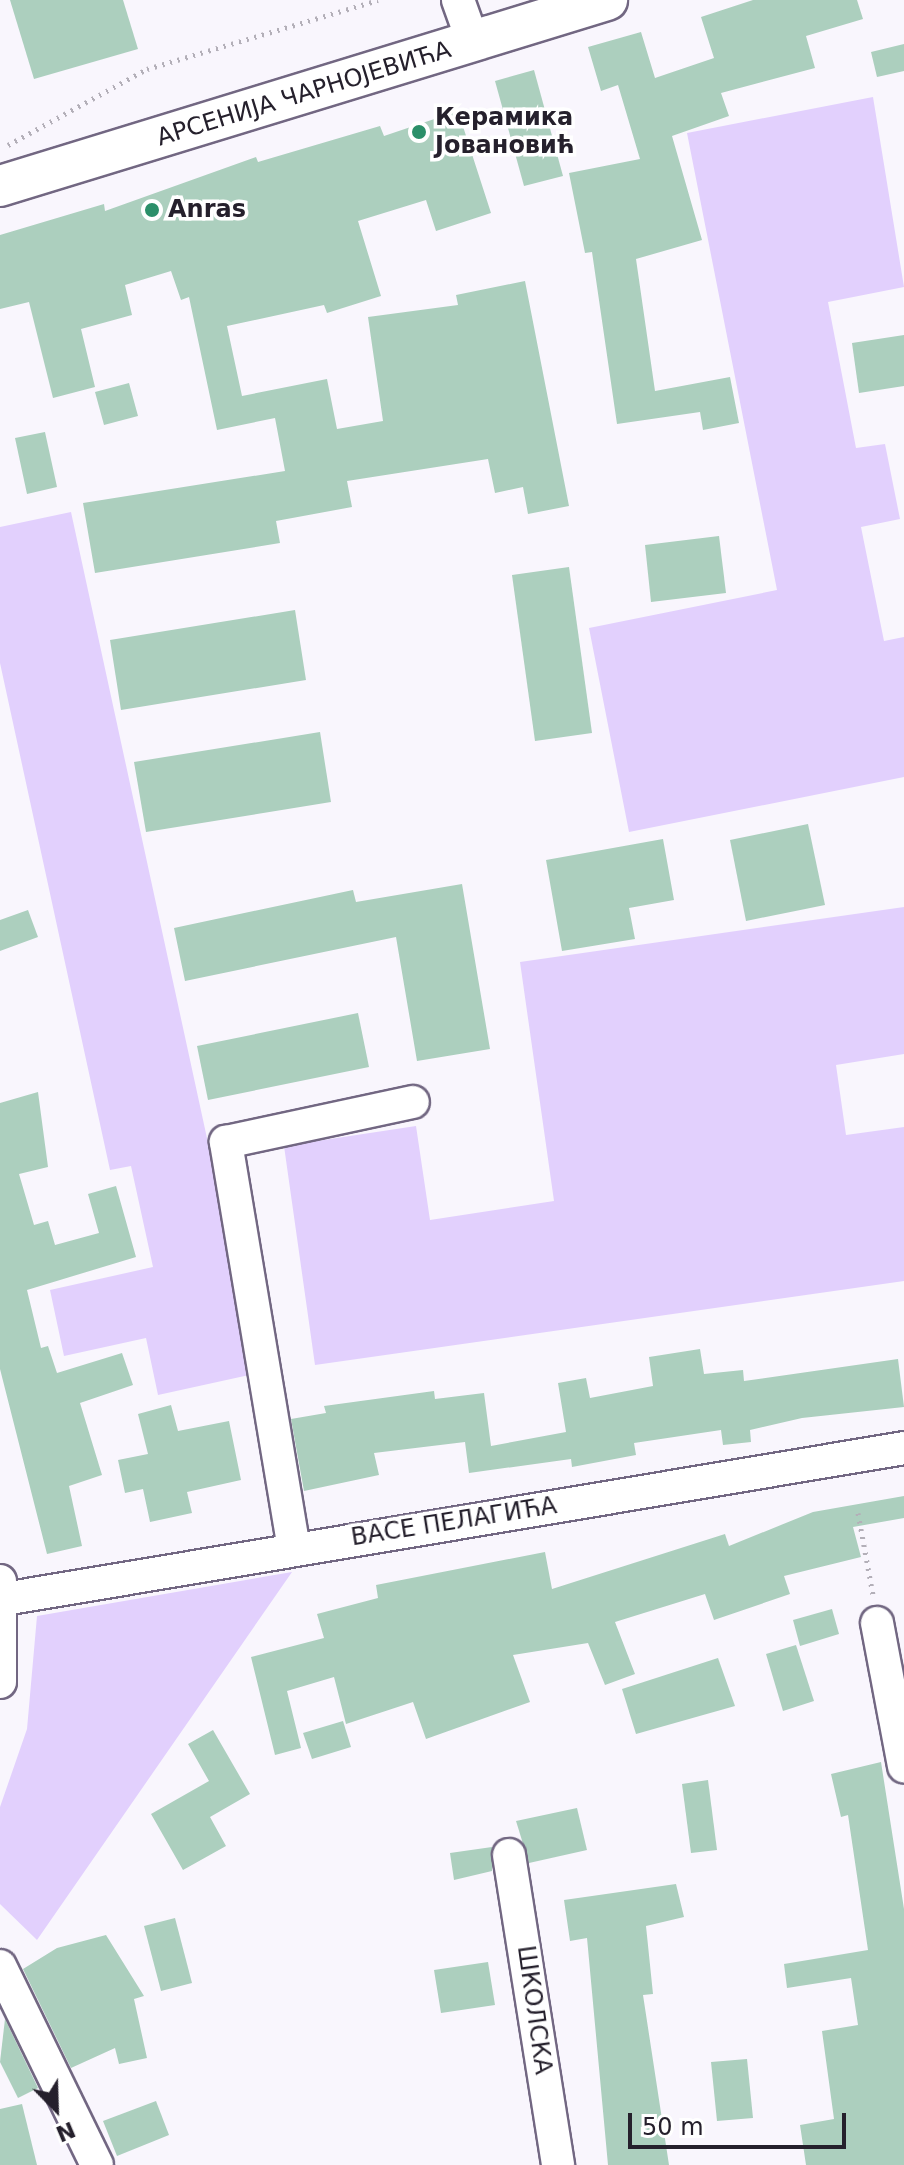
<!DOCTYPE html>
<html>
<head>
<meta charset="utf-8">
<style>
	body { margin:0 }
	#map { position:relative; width:904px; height:2165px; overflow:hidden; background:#f9f6fd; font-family:"DejaVu Sans",sans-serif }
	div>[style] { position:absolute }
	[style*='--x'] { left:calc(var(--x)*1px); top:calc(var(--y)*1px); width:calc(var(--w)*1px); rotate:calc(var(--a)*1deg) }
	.green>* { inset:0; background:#e2d0fd }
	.building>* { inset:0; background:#accfbe }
	.path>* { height:5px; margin-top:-2.5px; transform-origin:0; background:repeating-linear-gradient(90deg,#b3afb8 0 2px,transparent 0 8px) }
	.roads { filter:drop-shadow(2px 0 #726782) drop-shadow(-2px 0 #726782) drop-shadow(0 2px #726782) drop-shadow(0 -2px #726782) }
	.minor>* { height:32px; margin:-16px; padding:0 16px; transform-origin:16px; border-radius:16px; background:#fff }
	.major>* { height:40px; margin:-20px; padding:0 20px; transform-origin:20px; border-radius:20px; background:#fff }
	.dots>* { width:22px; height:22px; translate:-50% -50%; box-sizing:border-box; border:4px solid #fff; border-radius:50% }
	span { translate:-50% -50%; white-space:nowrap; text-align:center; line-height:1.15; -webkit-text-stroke:7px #fff; paint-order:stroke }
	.street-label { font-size:24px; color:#25202c }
	.poi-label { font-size:24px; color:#25202c; font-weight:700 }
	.left { translate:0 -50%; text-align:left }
	.north { position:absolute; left:16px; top:2069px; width:80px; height:80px; -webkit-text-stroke:6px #fff; paint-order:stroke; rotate:157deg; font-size:22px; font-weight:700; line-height:32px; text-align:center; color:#25202c }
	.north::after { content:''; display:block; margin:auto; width:28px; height:36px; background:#25202c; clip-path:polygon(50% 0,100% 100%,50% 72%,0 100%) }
	.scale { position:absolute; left:628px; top:2113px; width:218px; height:36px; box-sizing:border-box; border:4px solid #25202c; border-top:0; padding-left:10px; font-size:24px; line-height:28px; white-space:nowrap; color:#25202c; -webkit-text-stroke:6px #fff; paint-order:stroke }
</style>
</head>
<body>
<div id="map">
	<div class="green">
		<i style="clip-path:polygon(873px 97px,904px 287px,828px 302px,856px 448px,885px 444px,900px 519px,861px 527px,884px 641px,904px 637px,904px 777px,629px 832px,589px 628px,777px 590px,687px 133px)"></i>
		<i style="clip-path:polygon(71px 512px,258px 1373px,158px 1395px,146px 1338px,64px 1356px,50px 1290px,153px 1267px,131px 1166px,110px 1170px,0 663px,0 527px)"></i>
		<i style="clip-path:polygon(904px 907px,904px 1054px,836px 1065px,846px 1135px,904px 1127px,904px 1281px,315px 1365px,284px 1146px,416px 1126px,430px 1220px,554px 1201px,520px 962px)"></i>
		<i style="clip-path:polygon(292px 1572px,37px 1940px,0 1904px,0 1807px,27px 1729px,37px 1616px)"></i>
	</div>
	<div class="building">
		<i style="clip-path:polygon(10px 0,123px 0,138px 49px,34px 79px)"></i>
		<i style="clip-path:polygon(753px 0,857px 0,863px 19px,806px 36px,815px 68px,721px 93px,729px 116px,672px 136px,702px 240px,636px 259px,655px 391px,730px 377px,739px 423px,703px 430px,700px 412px,617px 424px,592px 252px,585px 253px,569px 173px,640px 159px,618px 85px,601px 91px,588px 47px,641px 32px,655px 78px,714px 58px,701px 17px)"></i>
		<i style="clip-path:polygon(904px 44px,904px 71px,877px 77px,871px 52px)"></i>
		<i style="clip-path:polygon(534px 70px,563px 176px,524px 186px,495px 81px)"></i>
		<i style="clip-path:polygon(458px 111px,491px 213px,436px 231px,426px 200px,358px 221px,381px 296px,327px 313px,324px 305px,227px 326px,242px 396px,327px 379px,337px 429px,383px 421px,368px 317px,458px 305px,456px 295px,525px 281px,569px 506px,528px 514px,523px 487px,495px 493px,488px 459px,347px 481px,352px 507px,276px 521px,280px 543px,95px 573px,83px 503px,285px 471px,275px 418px,217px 430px,189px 297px,181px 300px,171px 271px,125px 285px,132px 315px,81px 329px,95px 387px,53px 398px,29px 302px,0 309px,0 235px,104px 204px,105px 211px,256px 157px,258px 162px,380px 126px,384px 136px)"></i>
		<i style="clip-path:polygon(904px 335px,904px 386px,859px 393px,852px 343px)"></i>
		<i style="clip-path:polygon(129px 383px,138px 416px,104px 425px,95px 392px)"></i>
		<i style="clip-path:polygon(45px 432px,57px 487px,27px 494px,15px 438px)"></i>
		<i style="clip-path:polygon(719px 536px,726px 593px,651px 602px,645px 545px)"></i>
		<i style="clip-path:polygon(569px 567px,592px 733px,535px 741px,512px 575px)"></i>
		<i style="clip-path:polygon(295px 610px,306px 680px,121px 710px,110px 640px)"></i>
		<i style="clip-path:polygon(320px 732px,331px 802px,146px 832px,134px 762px)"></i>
		<i style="clip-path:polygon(808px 824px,825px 905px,746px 921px,730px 840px)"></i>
		<i style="clip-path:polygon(663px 839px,674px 900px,629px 908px,635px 939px,562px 951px,546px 860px)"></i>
		<i style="clip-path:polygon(462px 884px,490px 1049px,417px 1061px,396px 937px,185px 981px,174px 928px,353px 890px,356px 902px)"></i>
		<i style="clip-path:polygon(28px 910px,38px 937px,0 951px,0 920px)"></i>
		<i style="clip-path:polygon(358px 1013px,369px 1067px,208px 1100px,197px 1046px)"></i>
		<i style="clip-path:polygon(38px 1092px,48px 1167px,19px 1174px,34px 1225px,48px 1221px,55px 1245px,99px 1233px,88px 1194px,116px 1186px,136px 1257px,27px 1290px,41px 1348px,48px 1346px,57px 1373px,122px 1353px,133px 1385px,80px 1403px,102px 1475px,69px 1486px,82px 1546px,47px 1554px,0 1369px,0 1103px)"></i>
		<i style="clip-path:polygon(700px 1349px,704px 1374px,743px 1370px,744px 1381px,898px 1359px,904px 1407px,802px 1418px,750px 1430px,751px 1442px,723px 1445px,721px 1430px,634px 1443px,636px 1455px,572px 1467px,571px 1459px,469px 1473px,465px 1442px,374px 1453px,379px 1475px,304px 1491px,291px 1419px,326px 1413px,324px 1406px,434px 1391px,435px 1399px,484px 1393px,491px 1446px,566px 1432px,558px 1383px,586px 1378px,590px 1398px,653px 1386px,649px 1357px)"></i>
		<i style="clip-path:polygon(171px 1405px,178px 1431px,229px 1421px,241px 1480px,187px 1492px,192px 1513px,150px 1522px,143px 1489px,125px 1493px,118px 1460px,148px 1454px,138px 1414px)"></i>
		<i style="clip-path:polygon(904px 1496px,904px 1518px,853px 1527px,861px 1557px,784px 1576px,790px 1594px,714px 1620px,705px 1594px,615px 1622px,635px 1674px,605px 1685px,588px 1643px,513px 1655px,530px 1702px,426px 1739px,413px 1702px,346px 1724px,334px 1677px,287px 1691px,301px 1748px,275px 1755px,251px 1657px,324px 1638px,317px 1614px,378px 1598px,376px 1585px,545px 1552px,552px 1589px,725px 1534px,729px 1546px,813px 1512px)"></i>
		<i style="clip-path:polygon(832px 1609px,839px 1634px,800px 1646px,793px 1620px)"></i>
		<i style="clip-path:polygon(796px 1645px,814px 1701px,783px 1711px,766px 1654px)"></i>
		<i style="clip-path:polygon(718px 1658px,735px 1706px,636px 1734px,622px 1689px)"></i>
		<i style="clip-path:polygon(343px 1721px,351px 1747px,312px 1759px,303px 1733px)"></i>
		<i style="clip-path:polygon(213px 1730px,250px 1794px,210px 1817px,226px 1846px,183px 1870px,151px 1814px,209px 1781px,188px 1744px)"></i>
		<i style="clip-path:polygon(881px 1762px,904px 1909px,904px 2165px,806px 2165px,800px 2125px,834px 2119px,822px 2031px,858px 2025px,851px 1978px,787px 1988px,784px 1964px,868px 1950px,848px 1815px,841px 1817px,831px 1774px)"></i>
		<i style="clip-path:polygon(708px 1780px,717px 1850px,691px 1853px,682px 1784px)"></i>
		<i style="clip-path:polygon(577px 1808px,587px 1850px,529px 1863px,516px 1821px)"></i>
		<i style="clip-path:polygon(492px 1847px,492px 1871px,454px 1880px,450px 1853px)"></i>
		<i style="clip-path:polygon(676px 1884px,684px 1917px,646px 1926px,653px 1994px,643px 1995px,669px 2165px,608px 2165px,587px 1938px,570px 1941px,564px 1900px)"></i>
		<i style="clip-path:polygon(175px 1918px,192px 1983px,161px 1991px,144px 1926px)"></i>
		<i style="clip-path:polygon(106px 1935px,144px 1996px,134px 1999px,147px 2058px,119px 2064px,115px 2048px,71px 2068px,23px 1969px,57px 1948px)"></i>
		<i style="clip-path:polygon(488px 1962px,495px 2005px,441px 2013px,434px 1970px)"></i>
		<i style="clip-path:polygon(5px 2019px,38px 2088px,18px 2098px,0 2062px)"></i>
		<i style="clip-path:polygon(747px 2059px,753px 2118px,717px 2121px,711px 2062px)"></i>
		<i style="clip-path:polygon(156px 2101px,169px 2135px,117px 2156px,103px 2121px)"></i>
		<i style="clip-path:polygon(22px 2104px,37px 2165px,0 2165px,0 2109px)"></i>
	</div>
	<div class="path">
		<i style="--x:8;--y:145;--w:158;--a:-28.7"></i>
		<i style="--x:147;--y:69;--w:241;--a:-16.6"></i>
		<i style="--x:858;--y:1513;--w:83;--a:79.6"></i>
	</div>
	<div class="roads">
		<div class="minor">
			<i style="--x:458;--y:0;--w:45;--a:70.3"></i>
			<i style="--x:294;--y:1549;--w:413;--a:-99.5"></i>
			<i style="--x:226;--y:1142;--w:191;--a:-12.1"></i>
			<i style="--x:0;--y:1581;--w:101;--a:90"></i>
			<i style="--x:4;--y:1599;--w:913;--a:-9.52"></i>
			<i style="--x:877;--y:1623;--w:146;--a:79.3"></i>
			<i style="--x:509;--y:1855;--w:314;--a:81"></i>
			<i style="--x:0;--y:1966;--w:221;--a:64"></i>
		</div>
		<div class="major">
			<i style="--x:0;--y:186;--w:635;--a:-17.04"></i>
		</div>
	</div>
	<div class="dots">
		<i style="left:419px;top:132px;background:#2b8f69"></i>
		<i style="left:152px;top:210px;background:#2b8f69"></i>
	</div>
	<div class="street-label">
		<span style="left:304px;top:94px;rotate:-17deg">АРСЕНИЈА ЧАРНОЈЕВИЋА</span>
		<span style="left:454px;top:1522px;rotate:-9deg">ВАСЕ ПЕЛАГИЋА</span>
		<span style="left:534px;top:2010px;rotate:82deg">ШКОЛСКА</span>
	</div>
	<div class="poi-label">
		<span class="left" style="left:435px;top:132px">Керамика<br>Јовановић</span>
		<span class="left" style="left:168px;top:210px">Anras</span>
	</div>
	<div class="north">N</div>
	<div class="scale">50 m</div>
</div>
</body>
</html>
